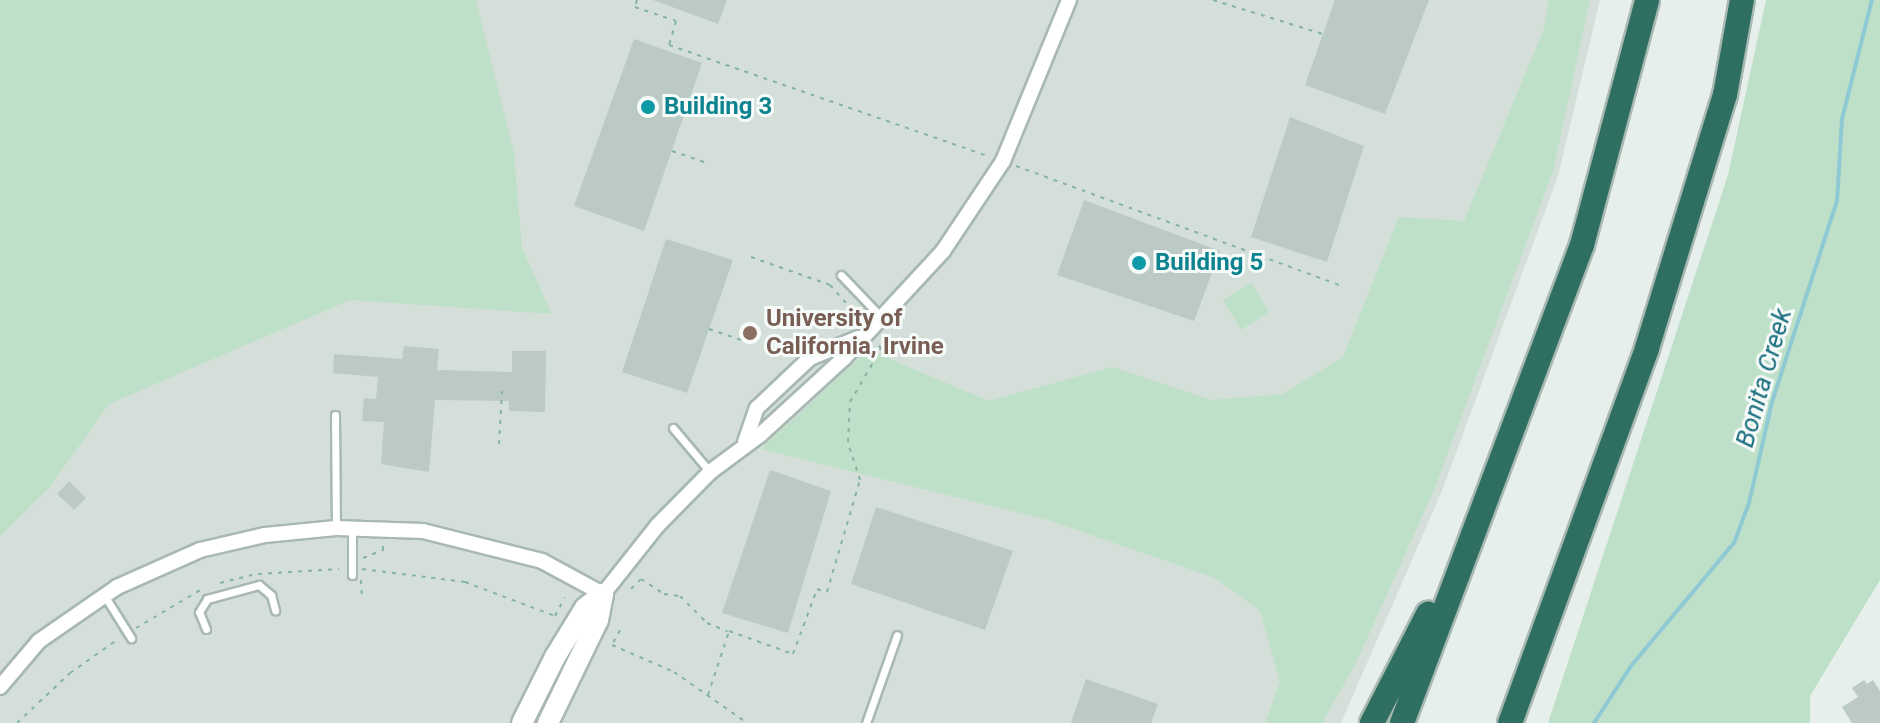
<!DOCTYPE html>
<html>
<head>
<meta charset="utf-8">
<style>
	body { margin:0 }
	#map { position:relative; width:1880px; height:723px; overflow:hidden; background:#e6efeb; font-family:Roboto,sans-serif }
	div>[style] { position:absolute }
	[style*='--x'] { left:calc(var(--x)*1px); top:calc(var(--y)*1px); width:calc(var(--w)*1px); rotate:calc(var(--a)*1deg) }
	.built>* { inset:0; background:#d4dfda }
	.green>* { inset:0; background:#bfe0c8 }
	.stream>* { height:4px; margin:-2px; padding:0 2px; transform-origin:2px; border-radius:2px; background:#8ec9d4 }
	.building>* { inset:0; background:#bbcac4 }
	.path>* { height:2px; margin-top:-1px; transform-origin:0; background:repeating-linear-gradient(90deg,#86b3a5 0 4px,transparent 0 10px) }
	.roads { filter:drop-shadow(2px 0 #a8b8b2) drop-shadow(-2px 0 #a8b8b2) drop-shadow(0 2px #a8b8b2) drop-shadow(0 -2px #a8b8b2) }
	.lane>* { height:7px; margin:-3.5px; padding:0 3.5px; transform-origin:3.5px; border-radius:3.5px; background:#fff }
	.street>* { height:14px; margin:-7px; padding:0 7px; transform-origin:7px; border-radius:7px; background:#fff }
	.secondary>* { height:20px; margin:-10px; padding:0 10px; transform-origin:10px; border-radius:10px; background:#fff }
	.highway>* { height:24px; margin:-12px; padding:0 12px; transform-origin:12px; border-radius:12px; background:#2f6f62 }
	.dots>* { width:22px; height:22px; translate:-50% -50%; box-sizing:border-box; border:4px solid #f7fbf9; border-radius:50% }
	span { translate:-50% -50%; white-space:nowrap; text-align:center; line-height:1.15; -webkit-text-stroke:6px #f7fbf9; paint-order:stroke }
	.culture-label { font-size:24px; color:#0d838f; font-weight:700 }
	.left { translate:0 -50%; text-align:left }
	.education-label { font-size:24px; color:#785e54; font-weight:700 }
	.water-label { font-size:26px; color:#1c6f80; font-style:italic }
</style>
</head>
<body>
<div id="map">
	<div class="built">
		<i style="clip-path:polygon(0 0,1600px 0,1558px 176px,1442px 491px,1341px 723px,0 723px)"></i>
	</div>
	<div class="green">
		<i style="clip-path:polygon(0 0,476px 0,514px 153px,522px 248px,552px 314px,350px 300px,109px 404px,49px 488px,0 536px)"></i>
		<i style="clip-path:polygon(1549px 0,1590px 0,1553px 171px,1434px 490px,1356px 663px,1322px 723px,1265px 723px,1280px 682px,1260px 611px,1215px 578px,1048px 520px,761px 449px,868px 350px,989px 401px,1112px 367px,1211px 400px,1283px 394px,1343px 357px,1399px 217px,1464px 221px,1543px 31px)"></i>
		<i style="clip-path:polygon(1766px 0,1880px 0,1880px 580px,1810px 696px,1810px 723px,1548px 723px,1728px 175px)"></i>
		<i style="clip-path:polygon(1251px 283px,1269px 312px,1241px 330px,1223px 300px)"></i>
	</div>
	<div class="stream">
		<i style="--x:1594;--y:723;--w:68;--a:-57"></i>
		<i style="--x:1631;--y:666;--w:160;--a:-50.1"></i>
		<i style="--x:1734;--y:543;--w:43;--a:-69.4"></i>
		<i style="--x:1749;--y:503;--w:104;--a:-77.2"></i>
		<i style="--x:1772;--y:402;--w:211;--a:-72.1"></i>
		<i style="--x:1837;--y:201;--w:82;--a:-86.5"></i>
		<i style="--x:1842;--y:119;--w:123;--a:-75.9"></i>
	</div>
	<div class="building">
		<i style="clip-path:polygon(653px 0,727px 0,718px 24px)"></i>
		<i style="clip-path:polygon(1335px 0,1429px 0,1385px 114px,1305px 85px)"></i>
		<i style="clip-path:polygon(634px 39px,702px 63px,644px 231px,574px 206px)"></i>
		<i style="clip-path:polygon(1290px 117px,1364px 146px,1327px 262px,1251px 237px)"></i>
		<i style="clip-path:polygon(1084px 200px,1220px 251px,1194px 321px,1057px 275px)"></i>
		<i style="clip-path:polygon(666px 239px,733px 260px,687px 393px,622px 372px)"></i>
		<i style="clip-path:polygon(404px 346px,439px 349px,437px 370px,512px 372px,512px 351px,546px 351px,545px 412px,509px 411px,509px 401px,435px 400px,429px 472px,381px 464px,384px 422px,362px 421px,364px 398px,376px 399px,378px 377px,333px 373px,334px 354px,402px 359px)"></i>
		<i style="clip-path:polygon(770px 470px,831px 491px,788px 633px,722px 613px)"></i>
		<i style="clip-path:polygon(69px 481px,86px 498px,74px 510px,57px 494px)"></i>
		<i style="clip-path:polygon(876px 507px,1013px 551px,985px 630px,851px 584px)"></i>
		<i style="clip-path:polygon(1086px 679px,1158px 704px,1151px 723px,1071px 723px)"></i>
		<i style="clip-path:polygon(1864px 680px,1867px 684px,1873px 680px,1880px 691px,1880px 723px,1852px 723px,1842px 707px,1858px 697px,1852px 688px)"></i>
	</div>
	<div class="path">
		<i style="--x:637;--y:0;--w:7;--a:106"></i>
		<i style="--x:635;--y:7;--w:43;--a:18.9"></i>
		<i style="--x:676;--y:21;--w:25;--a:106"></i>
		<i style="--x:669;--y:45;--w:337;--a:19.2"></i>
		<i style="--x:1213;--y:0;--w:115;--a:17.2"></i>
		<i style="--x:672;--y:151;--w:40;--a:18.9"></i>
		<i style="--x:1016;--y:166;--w:347;--a:20.2"></i>
		<i style="--x:751;--y:257;--w:84;--a:19.5"></i>
		<i style="--x:830;--y:285;--w:47;--a:48.5"></i>
		<i style="--x:709;--y:329;--w:37;--a:19"></i>
		<i style="--x:499;--y:444;--w:53;--a:-86.8"></i>
		<i style="--x:363;--y:558;--w:22;--a:-22"></i>
		<i style="--x:383;--y:550;--w:6;--a:-90"></i>
		<i style="--x:362;--y:569;--w:104;--a:7.2"></i>
		<i style="--x:465;--y:582;--w:96;--a:20.7"></i>
		<i style="--x:555;--y:616;--w:21;--a:-62"></i>
		<i style="--x:258;--y:574;--w:81;--a:-3.5"></i>
		<i style="--x:361;--y:580;--w:19;--a:87"></i>
		<i style="--x:220;--y:583;--w:33;--a:-14"></i>
		<i style="--x:631;--y:589;--w:14;--a:-45"></i>
		<i style="--x:641;--y:579;--w:27;--a:33"></i>
		<i style="--x:664;--y:594;--w:16;--a:7"></i>
		<i style="--x:680;--y:596;--w:38;--a:45"></i>
		<i style="--x:707;--y:623;--w:22;--a:22"></i>
		<i style="--x:136;--y:628;--w:77;--a:-30.6"></i>
		<i style="--x:620;--y:630;--w:17;--a:118"></i>
		<i style="--x:612;--y:645;--w:68;--a:23.5"></i>
		<i style="--x:674;--y:672;--w:89;--a:34.9"></i>
		<i style="--x:708;--y:695;--w:67;--a:-71.8"></i>
		<i style="--x:729;--y:631;--w:68;--a:19.8"></i>
		<i style="--x:793;--y:654;--w:69;--a:-69.7"></i>
		<i style="--x:817;--y:589;--w:10;--a:17"></i>
		<i style="--x:827;--y:592;--w:117;--a:-73.6"></i>
		<i style="--x:860;--y:480;--w:40;--a:-108"></i>
		<i style="--x:848;--y:442;--w:40;--a:-87.1"></i>
		<i style="--x:850;--y:402;--w:61;--a:-59.7"></i>
		<i style="--x:881;--y:349;--w:9;--a:-117"></i>
		<i style="--x:17;--y:723;--w:73;--a:-43.3"></i>
		<i style="--x:70;--y:673;--w:57;--a:-35.1"></i>
	</div>
	<div class="roads">
		<div class="lane">
			<i style="--x:841;--y:275;--w:58;--a:46.4"></i>
			<i style="--x:335;--y:415;--w:113;--a:89.5"></i>
			<i style="--x:673;--y:428;--w:57;--a:49.9"></i>
			<i style="--x:352;--y:575;--w:47;--a:-90"></i>
			<i style="--x:104;--y:595;--w:51;--a:57.9"></i>
			<i style="--x:206;--y:629;--w:18;--a:-112"></i>
			<i style="--x:199;--y:612;--w:15;--a:-58"></i>
			<i style="--x:207;--y:599;--w:54;--a:-15.1"></i>
			<i style="--x:259;--y:585;--w:16;--a:40"></i>
			<i style="--x:271;--y:595;--w:16;--a:75"></i>
			<i style="--x:866;--y:723;--w:93;--a:-70.6"></i>
		</div>
		<div class="street">
			<i style="--x:745;--y:442;--w:36;--a:-71"></i>
			<i style="--x:757;--y:408;--w:73;--a:-43.3"></i>
			<i style="--x:810;--y:358;--w:52;--a:-22.6"></i>
			<i style="--x:0;--y:687;--w:60;--a:-49.7"></i>
			<i style="--x:39;--y:641;--w:95;--a:-34.7"></i>
			<i style="--x:117;--y:587;--w:91;--a:-24"></i>
			<i style="--x:200;--y:550;--w:67;--a:-13"></i>
			<i style="--x:265;--y:535;--w:71;--a:-5.6"></i>
			<i style="--x:336;--y:528;--w:87;--a:2"></i>
			<i style="--x:423;--y:531;--w:123;--a:14.1"></i>
			<i style="--x:542;--y:561;--w:69;--a:28.4"></i>
			<i style="--x:603;--y:594;--w:87;--a:-51.5"></i>
			<i style="--x:657;--y:526;--w:76;--a:-45.5"></i>
			<i style="--x:710;--y:472;--w:62;--a:-36.5"></i>
			<i style="--x:760;--y:435;--w:114;--a:-42.5"></i>
			<i style="--x:844;--y:358;--w:146;--a:-47.2"></i>
			<i style="--x:943;--y:251;--w:108;--a:-56.3"></i>
			<i style="--x:1003;--y:161;--w:174;--a:-67.7"></i>
		</div>
		<div class="secondary">
			<i style="--x:522;--y:723;--w:74;--a:-63.4"></i>
			<i style="--x:555;--y:657;--w:57;--a:-58.5"></i>
			<i style="--x:585;--y:608;--w:23;--a:-38"></i>
			<i style="--x:548;--y:723;--w:114;--a:-64.1"></i>
			<i style="--x:598;--y:620;--w:26;--a:-79"></i>
		</div>
		<div class="highway">
			<i style="--x:1372;--y:723;--w:123;--a:-62.8"></i>
			<i style="--x:1402;--y:723;--w:511;--a:-69.37"></i>
			<i style="--x:1582;--y:245;--w:253;--a:-75.1"></i>
			<i style="--x:1510;--y:723;--w:399;--a:-69.9"></i>
			<i style="--x:1647;--y:348;--w:265;--a:-72.9"></i>
			<i style="--x:1725;--y:95;--w:97;--a:-79.9"></i>
		</div>
	</div>
	<div class="dots">
		<i style="left:648px;top:107px;background:#0f9aa8"></i>
		<i style="left:1139px;top:263px;background:#0f9aa8"></i>
		<i style="left:750px;top:333px;background:#8d6e63"></i>
	</div>
	<div class="culture-label">
		<span class="left" style="left:664px;top:107px">Building 3</span>
		<span class="left" style="left:1155px;top:263px">Building 5</span>
	</div>
	<div class="education-label">
		<span class="left" style="left:766px;top:333px">University of<br>California, Irvine</span>
	</div>
	<div class="water-label">
		<span style="left:1764px;top:378px;rotate:-74deg">Bonita Creek</span>
	</div>
</div>
</body>
</html>
